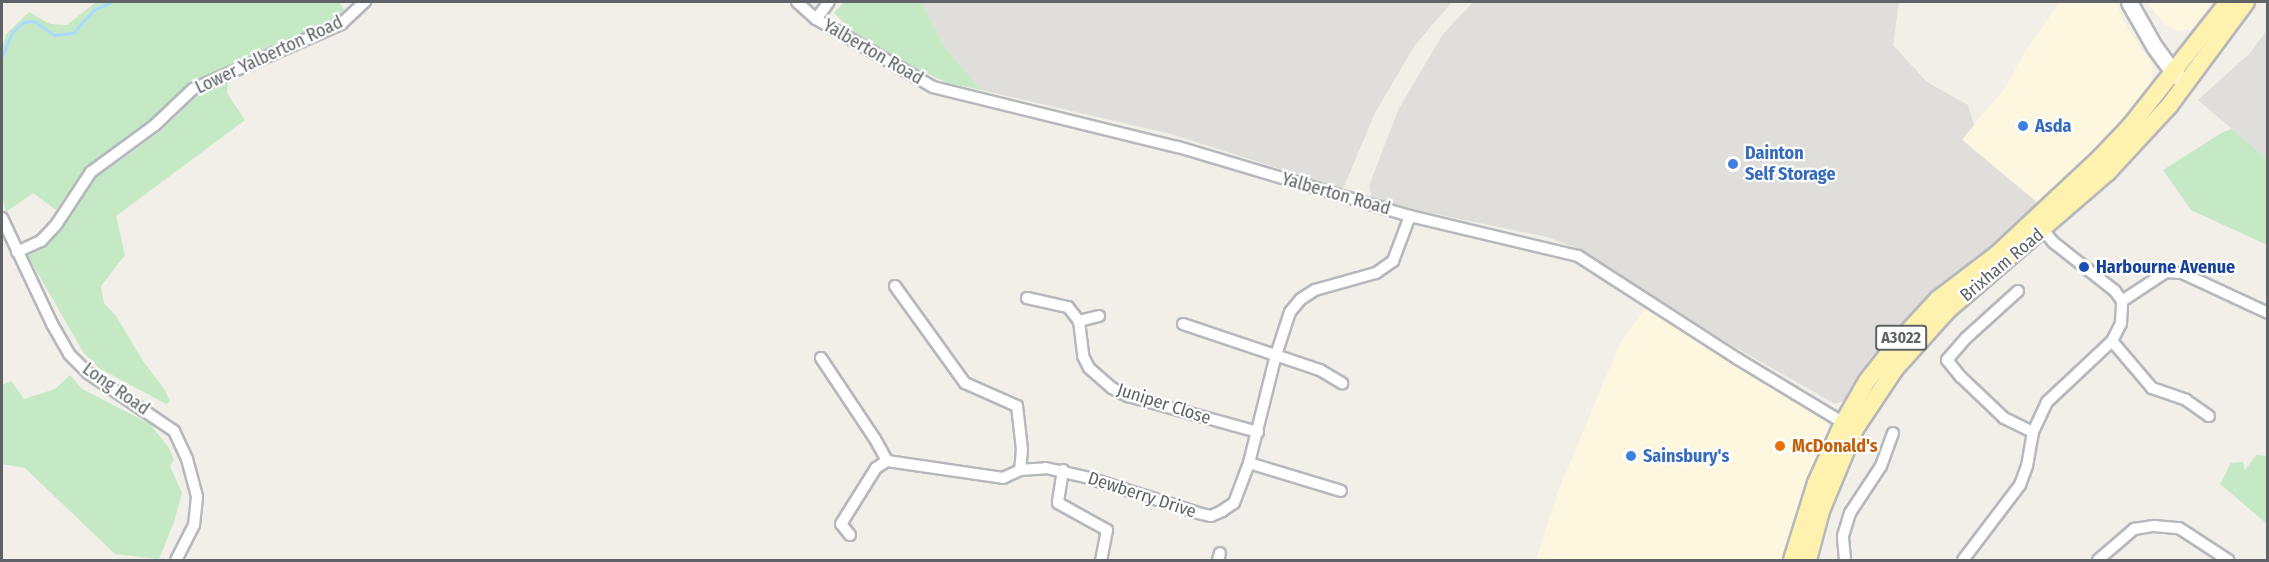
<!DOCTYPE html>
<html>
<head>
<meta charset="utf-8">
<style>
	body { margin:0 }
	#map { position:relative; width:2269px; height:562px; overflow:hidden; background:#f1efe8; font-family:"Fira Sans Condensed",sans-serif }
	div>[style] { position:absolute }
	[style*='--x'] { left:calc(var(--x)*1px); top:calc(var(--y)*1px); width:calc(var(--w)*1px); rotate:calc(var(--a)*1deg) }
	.commercial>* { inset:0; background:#fef7e0 }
	.industrial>* { inset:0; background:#e0deda }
	.green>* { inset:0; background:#c5e8c5 }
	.stream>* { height:3px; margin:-1.5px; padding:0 1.5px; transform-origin:1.5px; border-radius:1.5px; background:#aadaff }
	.roads { filter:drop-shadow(2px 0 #b5b8bc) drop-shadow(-2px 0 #b5b8bc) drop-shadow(0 2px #b5b8bc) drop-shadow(0 -2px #b5b8bc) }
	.street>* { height:10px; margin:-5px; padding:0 5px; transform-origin:5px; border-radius:5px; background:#fff }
	.secondary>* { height:15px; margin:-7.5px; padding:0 7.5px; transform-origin:7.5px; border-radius:7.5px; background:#fff }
	.primary>* { height:16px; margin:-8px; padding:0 8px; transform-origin:8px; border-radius:8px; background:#fff2af }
	.dots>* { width:16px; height:16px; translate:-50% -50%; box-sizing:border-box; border:3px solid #fff; border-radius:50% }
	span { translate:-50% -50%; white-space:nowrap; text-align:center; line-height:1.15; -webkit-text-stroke:4.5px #fff; paint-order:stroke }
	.shield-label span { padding:2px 4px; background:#fff; border:2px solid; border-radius:4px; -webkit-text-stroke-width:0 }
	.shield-label { font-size:16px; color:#5f6368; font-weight:700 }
	.street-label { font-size:18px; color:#5f6368 }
	.shop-label { font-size:18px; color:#366cbe; font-weight:700 }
	.left { translate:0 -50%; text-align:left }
	.transit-label { font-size:18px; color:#164399; font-weight:700 }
	.food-label { font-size:18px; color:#c56008; font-weight:700 }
	.frame { position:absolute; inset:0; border:3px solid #5f6368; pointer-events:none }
</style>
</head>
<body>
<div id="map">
	<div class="commercial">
		<i style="clip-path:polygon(2060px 2px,2116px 2px,2124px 22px,2153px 66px,2151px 85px,2122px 123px,2088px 159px,2039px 204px,1962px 139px,2004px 89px,2028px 47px)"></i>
		<i style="clip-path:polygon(2147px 2px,2214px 2px,2191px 29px,2177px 31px,2165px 25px)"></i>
		<i style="clip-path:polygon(1646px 307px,1826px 422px,1831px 436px,1808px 480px,1781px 560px,1536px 560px,1557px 494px,1620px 343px)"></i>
	</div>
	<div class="industrial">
		<i style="clip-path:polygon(921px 2px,1452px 2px,1415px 45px,1375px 113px,1343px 189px,1171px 134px,981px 90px,943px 45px)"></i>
		<i style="clip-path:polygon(1473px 2px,1899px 2px,1893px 45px,1927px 82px,1968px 105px,1974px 125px,1962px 140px,2039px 204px,1863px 377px,1847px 400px,1835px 404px,1733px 346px,1578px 249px,1547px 237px,1373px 201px,1369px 186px,1398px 110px,1443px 34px)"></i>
		<i style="clip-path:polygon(2267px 30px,2267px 159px,2198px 100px,2250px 53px)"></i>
	</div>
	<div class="green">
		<i style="clip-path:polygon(96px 2px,339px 2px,345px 11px,334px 21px,192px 83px,150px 122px,87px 166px,56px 210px,33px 193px,6px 212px,2px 196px,2px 48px,6px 34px,29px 12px,50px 24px,67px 25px)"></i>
		<i style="clip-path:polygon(844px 2px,921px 2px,943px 45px,981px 90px,948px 83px,906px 64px,857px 36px,834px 13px)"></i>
		<i style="clip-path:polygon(228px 81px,227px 93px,245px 120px,116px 216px,125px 255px,101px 286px,104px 303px,116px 316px,143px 361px,165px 390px,170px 402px,166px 404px,99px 368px,83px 352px,28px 256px,51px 240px,96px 178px,162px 130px,198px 95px)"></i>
		<i style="clip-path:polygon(2232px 129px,2267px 159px,2267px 245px,2191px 210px,2163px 170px,2223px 132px)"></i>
		<i style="clip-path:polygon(70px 375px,82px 389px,150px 424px,169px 448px,174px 460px,170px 466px,182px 493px,174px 522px,159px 559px,115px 554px,25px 468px,2px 464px,2px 385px,11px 381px,24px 399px,55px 389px)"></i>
		<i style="clip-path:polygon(2256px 455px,2267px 456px,2267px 524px,2220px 484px,2231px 463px,2243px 462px,2245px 470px)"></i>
	</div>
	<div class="stream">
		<i style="--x:2;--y:56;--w:26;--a:-67"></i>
		<i style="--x:12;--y:32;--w:16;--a:-40"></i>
		<i style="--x:24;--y:22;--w:10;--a:-6"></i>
		<i style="--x:34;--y:21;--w:24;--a:35"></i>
		<i style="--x:54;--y:35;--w:19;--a:-6"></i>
		<i style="--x:73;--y:33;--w:31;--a:-48"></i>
		<i style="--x:94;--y:10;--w:19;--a:-25"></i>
	</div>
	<div class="roads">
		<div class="street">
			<i style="--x:797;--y:2;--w:25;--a:42"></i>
			<i style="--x:816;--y:19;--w:135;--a:30.2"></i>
			<i style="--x:933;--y:87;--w:252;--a:13.8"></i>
			<i style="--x:1178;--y:147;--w:242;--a:16.6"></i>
			<i style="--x:1410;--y:216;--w:173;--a:13.4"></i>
			<i style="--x:1578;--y:256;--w:190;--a:32.8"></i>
			<i style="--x:1738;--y:359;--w:127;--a:31.2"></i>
			<i style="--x:816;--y:19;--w:21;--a:-53"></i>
			<i style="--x:2;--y:218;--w:117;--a:64.7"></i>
			<i style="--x:52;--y:324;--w:34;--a:60"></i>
			<i style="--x:69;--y:354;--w:27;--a:45"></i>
			<i style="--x:88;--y:373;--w:104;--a:34"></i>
			<i style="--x:174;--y:431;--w:31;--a:65"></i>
			<i style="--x:187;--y:459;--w:39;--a:75"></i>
			<i style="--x:197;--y:497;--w:28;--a:96"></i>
			<i style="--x:194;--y:525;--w:39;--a:117"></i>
			<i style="--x:17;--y:252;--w:26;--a:-25"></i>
			<i style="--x:41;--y:241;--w:22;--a:-47"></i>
			<i style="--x:56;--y:225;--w:64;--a:-56.6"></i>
			<i style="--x:91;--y:172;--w:79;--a:-36.3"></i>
			<i style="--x:155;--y:125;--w:52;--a:-43.5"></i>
			<i style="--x:193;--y:89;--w:162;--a:-23.7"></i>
			<i style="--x:341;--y:24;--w:33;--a:-43"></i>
			<i style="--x:895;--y:286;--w:120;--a:54.2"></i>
			<i style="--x:965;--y:383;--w:57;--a:23.9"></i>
			<i style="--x:1017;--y:406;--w:43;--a:83.4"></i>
			<i style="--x:1022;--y:449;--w:21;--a:95"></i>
			<i style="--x:2018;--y:291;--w:70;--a:137.9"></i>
			<i style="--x:1966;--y:338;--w:29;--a:131"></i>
			<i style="--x:1947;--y:360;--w:22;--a:51"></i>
			<i style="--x:1961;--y:377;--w:59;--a:43.6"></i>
			<i style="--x:2004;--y:418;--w:32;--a:26"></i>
			<i style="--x:1027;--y:298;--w:42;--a:12.4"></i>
			<i style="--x:1068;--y:307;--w:18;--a:52"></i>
			<i style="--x:2122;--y:301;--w:53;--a:-33.4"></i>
			<i style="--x:2166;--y:272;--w:16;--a:4"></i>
			<i style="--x:2182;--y:273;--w:95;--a:24.9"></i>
			<i style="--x:1099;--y:316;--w:21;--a:166"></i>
			<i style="--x:1079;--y:321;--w:35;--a:83"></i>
			<i style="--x:1083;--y:356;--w:13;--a:63"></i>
			<i style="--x:1089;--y:368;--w:30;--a:41"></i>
			<i style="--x:1112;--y:388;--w:18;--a:27"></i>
			<i style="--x:1128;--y:396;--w:135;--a:15.5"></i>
			<i style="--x:1183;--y:324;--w:145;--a:18.6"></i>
			<i style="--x:1320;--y:370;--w:26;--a:31"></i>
			<i style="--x:2112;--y:341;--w:62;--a:49.6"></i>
			<i style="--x:2152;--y:388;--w:36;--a:19"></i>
			<i style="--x:2186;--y:400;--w:28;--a:35"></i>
			<i style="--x:821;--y:358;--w:97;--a:56.3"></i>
			<i style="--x:875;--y:439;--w:25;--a:61"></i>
			<i style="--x:1249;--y:463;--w:96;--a:16.9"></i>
			<i style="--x:1063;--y:470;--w:33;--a:99"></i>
			<i style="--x:1058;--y:503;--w:56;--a:28.9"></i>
			<i style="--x:1107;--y:530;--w:31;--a:101"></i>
			<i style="--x:850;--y:535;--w:14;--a:-129"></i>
			<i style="--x:841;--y:524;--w:66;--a:-58"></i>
			<i style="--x:876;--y:468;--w:13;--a:-32"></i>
			<i style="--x:887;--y:461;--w:117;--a:8.3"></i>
			<i style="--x:1003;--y:478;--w:19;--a:-25"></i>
			<i style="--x:1020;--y:470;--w:26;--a:-4"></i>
			<i style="--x:1046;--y:468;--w:44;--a:13.1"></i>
			<i style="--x:1089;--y:478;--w:119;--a:17.7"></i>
			<i style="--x:1202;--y:514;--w:9;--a:13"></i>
			<i style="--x:1211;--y:516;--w:12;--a:-24"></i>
			<i style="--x:1222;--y:511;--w:14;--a:-34"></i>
			<i style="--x:1234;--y:503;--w:43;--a:-69.4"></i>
			<i style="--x:1249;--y:463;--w:111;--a:-76"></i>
			<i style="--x:1276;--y:355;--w:45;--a:-72"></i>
			<i style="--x:1290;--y:312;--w:17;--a:-50"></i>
			<i style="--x:1301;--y:299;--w:17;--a:-33"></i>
			<i style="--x:1315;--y:290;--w:63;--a:-15.6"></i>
			<i style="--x:1376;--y:273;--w:21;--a:-35"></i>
			<i style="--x:1393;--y:261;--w:48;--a:-69.3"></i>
			<i style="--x:1218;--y:560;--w:7;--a:-74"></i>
			<i style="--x:1845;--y:560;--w:24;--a:-95"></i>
			<i style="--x:1843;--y:536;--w:24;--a:-73"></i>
			<i style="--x:1850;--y:513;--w:56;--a:-56.6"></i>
			<i style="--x:1881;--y:466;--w:35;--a:-70"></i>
			<i style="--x:1963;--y:560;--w:94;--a:-52.8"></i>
			<i style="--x:2020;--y:485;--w:20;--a:-70"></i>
			<i style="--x:2027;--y:466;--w:35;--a:-80"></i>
			<i style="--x:2033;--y:432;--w:33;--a:-65"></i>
			<i style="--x:2047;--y:402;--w:89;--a:-43.2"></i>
			<i style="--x:2112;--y:341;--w:20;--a:-63"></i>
			<i style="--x:2121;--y:323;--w:22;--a:-87"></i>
			<i style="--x:2122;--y:301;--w:12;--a:-125"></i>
			<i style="--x:2115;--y:291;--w:79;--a:-141.7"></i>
			<i style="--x:2053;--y:242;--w:22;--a:-129"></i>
			<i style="--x:2098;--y:560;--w:48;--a:-40.7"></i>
			<i style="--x:2134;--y:529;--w:20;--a:-9"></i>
			<i style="--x:2154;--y:526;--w:25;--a:5"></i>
			<i style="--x:2179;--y:528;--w:59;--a:33.1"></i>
		</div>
		<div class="secondary">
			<i style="--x:2129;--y:2;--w:51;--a:60.4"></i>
			<i style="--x:2154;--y:46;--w:32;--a:54"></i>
			<i style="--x:2173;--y:72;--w:12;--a:42"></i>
		</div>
		<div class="primary">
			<i style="--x:1792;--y:560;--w:81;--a:-72.7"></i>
			<i style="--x:1816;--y:483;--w:66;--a:-65.8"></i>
			<i style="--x:1843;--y:423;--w:48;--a:-60.3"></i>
			<i style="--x:1867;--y:381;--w:42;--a:-51.8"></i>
			<i style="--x:1893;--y:348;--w:67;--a:-47.4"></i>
			<i style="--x:1938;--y:299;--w:73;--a:-37.2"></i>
			<i style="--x:1996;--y:255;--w:139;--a:-43"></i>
			<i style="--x:2098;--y:160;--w:50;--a:-46.6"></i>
			<i style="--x:2132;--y:124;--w:155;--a:-51.8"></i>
			<i style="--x:1808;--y:560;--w:51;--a:-75.1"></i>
			<i style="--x:1821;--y:511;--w:89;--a:-67.5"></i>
			<i style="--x:1855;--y:429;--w:72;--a:-56.3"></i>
			<i style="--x:1895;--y:369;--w:79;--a:-48.1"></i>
			<i style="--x:1948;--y:310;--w:211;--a:-40.8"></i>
			<i style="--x:2108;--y:172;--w:90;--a:-47.3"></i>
			<i style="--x:2169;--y:106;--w:129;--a:-53.5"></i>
		</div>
	</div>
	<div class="dots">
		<i style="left:2023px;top:126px;background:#3f7fe0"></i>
		<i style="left:1733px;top:164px;background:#3f7fe0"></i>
		<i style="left:2084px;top:267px;background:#1a4fb4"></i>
		<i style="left:1780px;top:446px;background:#e8710a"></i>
		<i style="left:1631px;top:456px;background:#3f7fe0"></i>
	</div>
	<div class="shield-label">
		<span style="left:1901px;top:338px">A3022</span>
	</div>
	<div class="street-label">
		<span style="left:873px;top:52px;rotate:30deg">Yalberton Road</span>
		<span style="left:269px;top:55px;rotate:-25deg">Lower Yalberton Road</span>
		<span style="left:1336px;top:194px;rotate:16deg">Yalberton Road</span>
		<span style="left:2002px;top:265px;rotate:-40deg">Brixham Road</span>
		<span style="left:116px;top:389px;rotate:35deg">Long Road</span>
		<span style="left:1164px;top:404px;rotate:18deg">Juniper Close</span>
		<span style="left:1142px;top:495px;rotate:18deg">Dewberry Drive</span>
	</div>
	<div class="shop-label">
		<span class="left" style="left:2035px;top:126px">Asda</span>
		<span class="left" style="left:1745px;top:164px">Dainton<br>Self Storage</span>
		<span class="left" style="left:1643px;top:456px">Sainsbury's</span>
	</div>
	<div class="transit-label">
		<span class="left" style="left:2096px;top:267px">Harbourne Avenue</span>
	</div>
	<div class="food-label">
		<span class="left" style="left:1792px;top:446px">McDonald's</span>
	</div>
	<div class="frame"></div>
</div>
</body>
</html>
